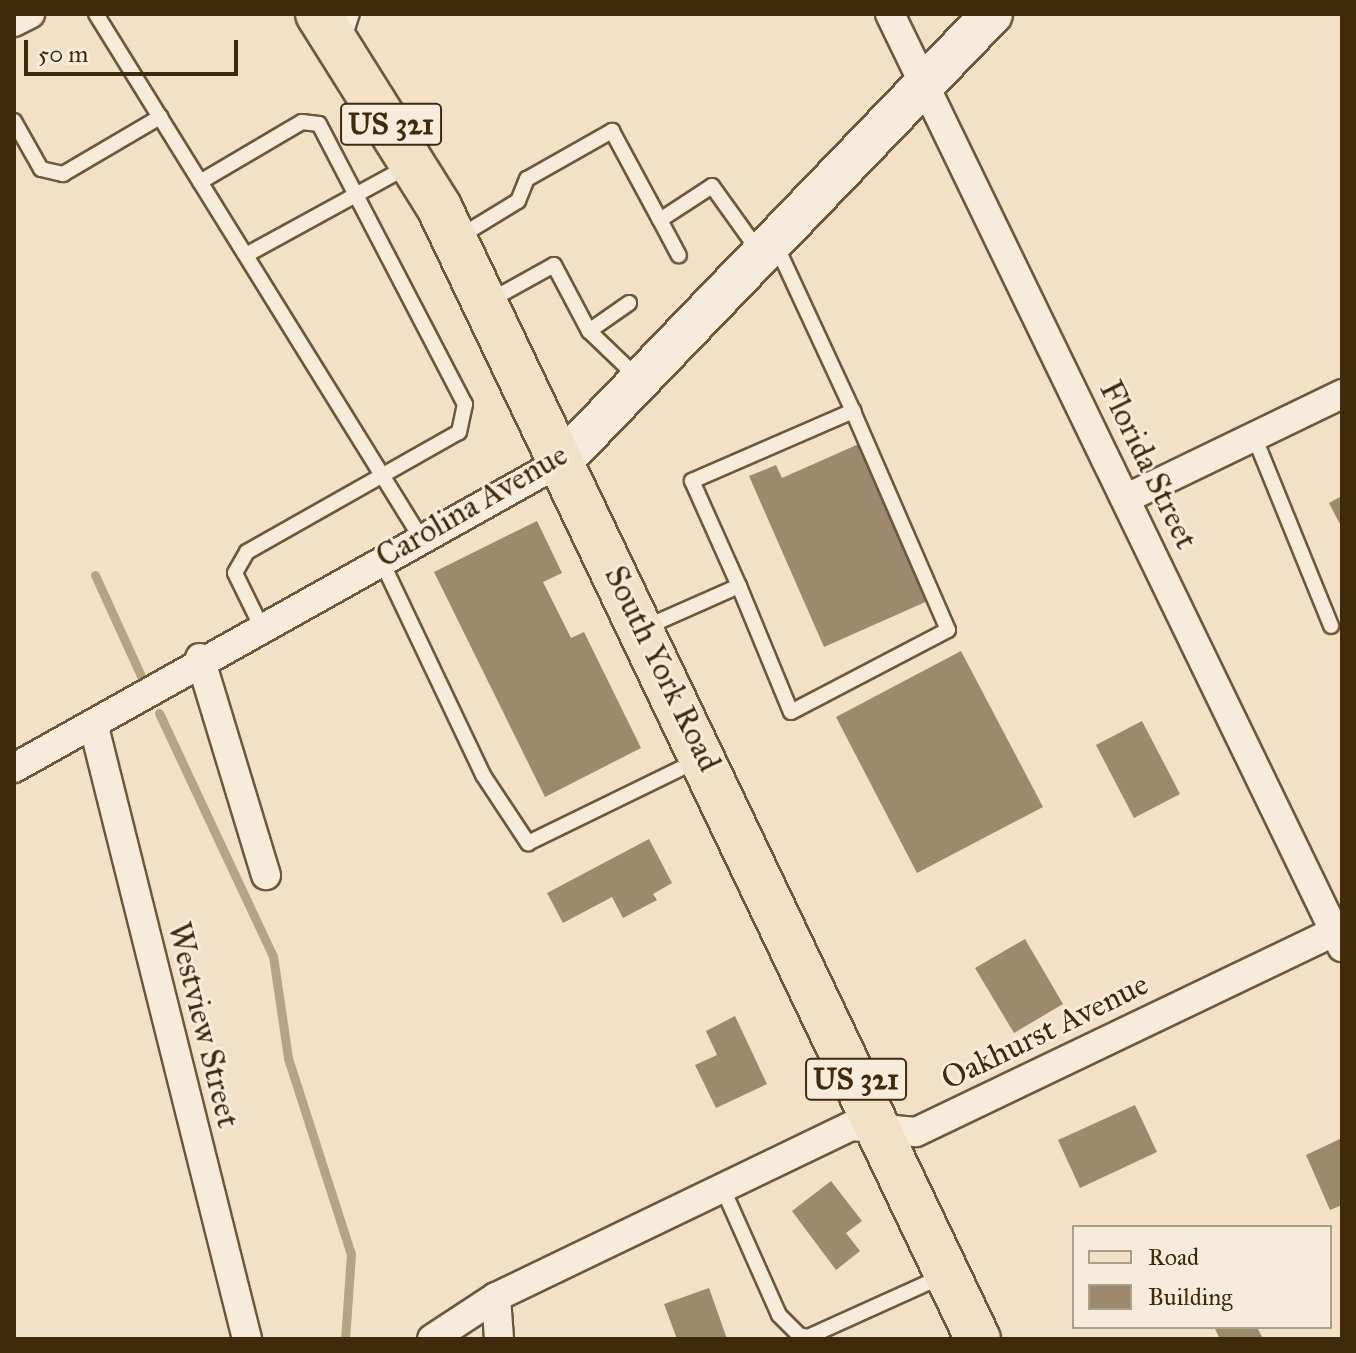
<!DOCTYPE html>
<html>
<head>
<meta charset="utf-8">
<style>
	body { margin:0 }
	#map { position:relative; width:1356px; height:1353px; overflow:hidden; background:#f2e1c7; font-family:"IM FELL Great Primer",serif }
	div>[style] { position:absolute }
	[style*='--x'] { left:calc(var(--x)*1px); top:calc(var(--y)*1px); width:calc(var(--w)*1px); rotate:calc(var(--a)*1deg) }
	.stream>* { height:9px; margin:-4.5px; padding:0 4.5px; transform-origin:4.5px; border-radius:4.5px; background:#b6a387 }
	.building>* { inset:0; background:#9d896d }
	.roads { filter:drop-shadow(2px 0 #6d583a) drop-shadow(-2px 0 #6d583a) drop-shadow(0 2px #6d583a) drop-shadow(0 -2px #6d583a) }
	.lane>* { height:14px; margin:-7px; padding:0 7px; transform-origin:7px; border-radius:7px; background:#f7ecdb }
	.street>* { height:28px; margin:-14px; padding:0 14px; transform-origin:14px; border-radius:14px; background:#f7ecdb }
	.secondary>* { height:40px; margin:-20px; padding:0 20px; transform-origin:20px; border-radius:20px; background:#f7ecdb }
	.primary>* { height:44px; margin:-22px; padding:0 22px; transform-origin:22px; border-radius:22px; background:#f2e1c7 }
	span { translate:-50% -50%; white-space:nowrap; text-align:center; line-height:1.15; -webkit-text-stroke:6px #f7ecdb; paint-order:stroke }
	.shield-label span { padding:2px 6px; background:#f7ecdb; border:2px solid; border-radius:6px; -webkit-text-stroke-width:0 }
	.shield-label { font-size:30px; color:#412a0b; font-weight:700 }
	.street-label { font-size:32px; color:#412a0b }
	.frame { position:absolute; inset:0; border:16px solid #412a0b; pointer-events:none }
	.legend { position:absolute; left:1072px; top:1225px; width:260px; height:104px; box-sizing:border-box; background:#f7ecdb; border:2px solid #ae9e88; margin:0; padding:10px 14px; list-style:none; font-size:24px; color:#412a0b }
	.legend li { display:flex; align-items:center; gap:16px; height:40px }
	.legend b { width:40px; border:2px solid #ae9e88 }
	.scale { position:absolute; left:24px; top:40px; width:214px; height:36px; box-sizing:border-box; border:4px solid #412a0b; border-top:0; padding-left:10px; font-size:24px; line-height:28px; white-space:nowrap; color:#412a0b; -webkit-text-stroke:6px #f7ecdb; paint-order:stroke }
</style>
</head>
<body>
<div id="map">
	<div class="stream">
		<i style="--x:95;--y:575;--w:111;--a:65.5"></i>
		<i style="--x:159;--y:713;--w:268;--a:64.9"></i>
		<i style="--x:273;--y:956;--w:103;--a:81.6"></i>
		<i style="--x:288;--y:1058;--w:206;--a:72.2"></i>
		<i style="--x:351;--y:1254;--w:85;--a:94"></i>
	</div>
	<div class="building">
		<i style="clip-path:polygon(861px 443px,930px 600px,824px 647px,749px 476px,776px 465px,782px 478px)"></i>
		<i style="clip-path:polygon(1342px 496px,1342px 528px,1329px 503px)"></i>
		<i style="clip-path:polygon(537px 521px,562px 573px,543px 582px,571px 638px,584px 632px,641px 748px,545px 797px,434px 572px)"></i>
		<i style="clip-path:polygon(961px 651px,1043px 807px,917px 873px,836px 717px)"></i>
		<i style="clip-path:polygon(1142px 721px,1180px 794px,1134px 818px,1096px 745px)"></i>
		<i style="clip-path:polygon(649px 839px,672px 883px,653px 894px,657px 900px,623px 918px,612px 897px,563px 923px,547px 893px)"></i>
		<i style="clip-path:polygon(1025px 939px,1063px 1004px,1014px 1033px,975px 968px)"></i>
		<i style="clip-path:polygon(735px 1016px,767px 1084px,716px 1108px,695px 1065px,717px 1055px,706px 1031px)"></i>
		<i style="clip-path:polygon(1135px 1105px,1157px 1152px,1080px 1188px,1058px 1140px)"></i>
		<i style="clip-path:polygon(1342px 1138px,1342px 1205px,1330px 1210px,1306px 1155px)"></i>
		<i style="clip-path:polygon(831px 1181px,862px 1221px,846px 1233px,860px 1251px,836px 1270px,792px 1211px)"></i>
		<i style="clip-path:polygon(709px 1288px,727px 1339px,677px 1339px,664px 1304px)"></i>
		<i style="clip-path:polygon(1214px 1327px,1257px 1327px,1263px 1339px,1220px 1339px)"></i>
	</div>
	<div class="roads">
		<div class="lane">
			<i style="--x:96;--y:14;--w:617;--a:58.19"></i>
			<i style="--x:344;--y:38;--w:25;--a:-72"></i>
			<i style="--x:14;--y:121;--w:55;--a:60.6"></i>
			<i style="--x:41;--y:169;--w:23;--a:13"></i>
			<i style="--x:63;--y:174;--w:113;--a:-30.4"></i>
			<i style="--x:200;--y:182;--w:118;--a:-30.5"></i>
			<i style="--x:302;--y:122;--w:17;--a:7"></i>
			<i style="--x:319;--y:124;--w:316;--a:62.5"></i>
			<i style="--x:465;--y:404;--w:29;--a:102"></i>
			<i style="--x:459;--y:432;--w:244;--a:150.5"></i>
			<i style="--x:247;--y:552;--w:24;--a:120"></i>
			<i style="--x:235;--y:573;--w:59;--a:63.9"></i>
			<i style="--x:660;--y:220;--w:40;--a:62"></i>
			<i style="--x:459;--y:237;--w:69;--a:-31.4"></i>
			<i style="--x:518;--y:201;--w:24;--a:-68"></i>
			<i style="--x:527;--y:179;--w:98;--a:-29.5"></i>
			<i style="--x:612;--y:131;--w:101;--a:61.7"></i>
			<i style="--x:660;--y:220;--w:62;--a:-33.2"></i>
			<i style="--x:712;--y:186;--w:82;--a:54.4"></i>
			<i style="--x:246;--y:255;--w:183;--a:-28.7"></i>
			<i style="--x:489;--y:301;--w:74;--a:-29"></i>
			<i style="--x:554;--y:265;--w:75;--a:62.1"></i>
			<i style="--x:589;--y:331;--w:69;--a:43.8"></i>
			<i style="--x:589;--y:331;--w:49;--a:-35"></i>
			<i style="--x:1254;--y:436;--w:205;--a:67.9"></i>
			<i style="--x:381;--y:560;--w:238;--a:64.6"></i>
			<i style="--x:483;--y:775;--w:82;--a:56.5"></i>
			<i style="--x:528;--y:843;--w:187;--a:-26"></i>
			<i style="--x:739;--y:586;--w:136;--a:67.6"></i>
			<i style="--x:791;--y:712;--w:177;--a:-27.6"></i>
			<i style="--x:948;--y:630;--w:239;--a:-113.5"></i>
			<i style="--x:644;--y:628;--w:104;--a:-23.9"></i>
			<i style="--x:739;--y:586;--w:115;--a:-114.1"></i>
			<i style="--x:692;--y:481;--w:176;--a:-23.5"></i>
			<i style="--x:853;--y:411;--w:185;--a:-114.9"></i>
			<i style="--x:723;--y:1189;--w:138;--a:66"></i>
			<i style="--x:779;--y:1315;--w:28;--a:45"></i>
			<i style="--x:799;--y:1335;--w:9;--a:13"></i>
			<i style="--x:808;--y:1337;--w:148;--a:-24.3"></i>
		</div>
		<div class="street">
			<i style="--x:890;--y:14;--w:1037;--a:64.15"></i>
			<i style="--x:14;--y:22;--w:18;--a:-27"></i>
			<i style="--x:1127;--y:498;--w:239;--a:-25.8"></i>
			<i style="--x:200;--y:658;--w:227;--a:73.1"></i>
			<i style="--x:94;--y:727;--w:631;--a:75.96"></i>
			<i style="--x:14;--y:768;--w:628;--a:-29.26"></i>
			<i style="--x:496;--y:1297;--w:42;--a:85.9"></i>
			<i style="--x:432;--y:1339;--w:77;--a:-33.3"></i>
			<i style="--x:496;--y:1297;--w:395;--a:-25.7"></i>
			<i style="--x:852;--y:1126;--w:64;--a:5.4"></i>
			<i style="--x:916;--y:1132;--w:472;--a:-25.6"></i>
		</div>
		<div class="secondary">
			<i style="--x:562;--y:461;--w:620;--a:-46.11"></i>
		</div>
		<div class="primary">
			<i style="--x:318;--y:14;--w:228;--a:57.9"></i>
			<i style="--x:439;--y:207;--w:1254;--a:64.54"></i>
		</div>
	</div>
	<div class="shield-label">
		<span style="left:391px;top:124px">US 321</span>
		<span style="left:856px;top:1079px">US 321</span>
	</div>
	<div class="street-label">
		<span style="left:1148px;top:465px;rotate:64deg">Florida Street</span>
		<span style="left:472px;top:506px;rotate:-30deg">Carolina Avenue</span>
		<span style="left:662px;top:669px;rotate:64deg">South York Road</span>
		<span style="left:203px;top:1025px;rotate:76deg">Westview Street</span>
		<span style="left:1045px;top:1032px;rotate:-26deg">Oakhurst Avenue</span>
	</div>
	<div class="frame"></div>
	<ul class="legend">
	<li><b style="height:10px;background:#f2e1c7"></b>Road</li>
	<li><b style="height:22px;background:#9d896d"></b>Building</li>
	</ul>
	<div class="scale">50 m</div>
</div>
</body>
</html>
